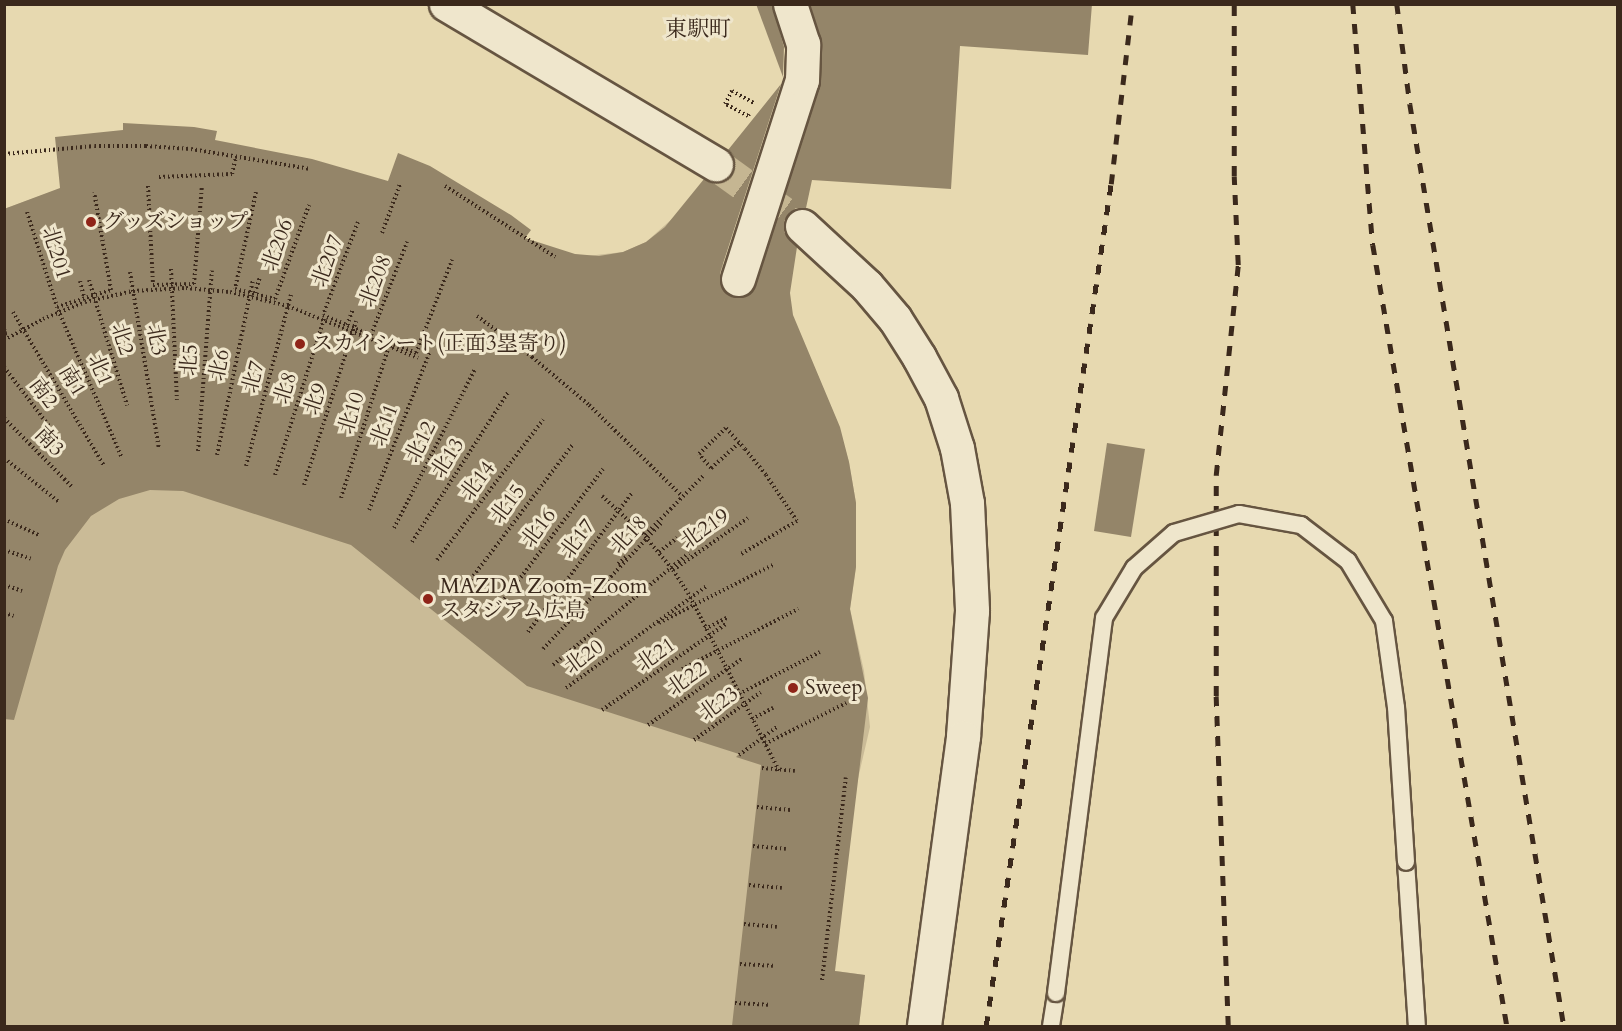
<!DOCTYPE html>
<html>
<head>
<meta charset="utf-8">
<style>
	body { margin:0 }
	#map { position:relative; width:1622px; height:1031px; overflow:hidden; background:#e7d9b0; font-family:Cardo,"Noto Serif JP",serif }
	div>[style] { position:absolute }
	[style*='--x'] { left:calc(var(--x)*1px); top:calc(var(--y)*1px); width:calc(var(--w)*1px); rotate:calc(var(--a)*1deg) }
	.green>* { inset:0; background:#cabb97 }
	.building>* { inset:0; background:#948569 }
	.secondary-tunnel>* { height:33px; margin-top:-16.5px; transform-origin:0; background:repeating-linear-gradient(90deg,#c5b692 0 33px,transparent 0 49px) }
	.path>* { height:4px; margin-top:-2px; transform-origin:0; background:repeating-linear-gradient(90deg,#3b291c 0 1.5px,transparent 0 4.5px) }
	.roads { filter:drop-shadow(2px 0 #665541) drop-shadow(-2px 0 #665541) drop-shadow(0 2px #665541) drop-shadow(0 -2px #665541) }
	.lane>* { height:16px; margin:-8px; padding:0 8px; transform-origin:8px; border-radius:8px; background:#efe6cc }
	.secondary>* { height:33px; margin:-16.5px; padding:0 16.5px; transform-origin:16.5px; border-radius:16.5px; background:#efe6cc }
	.rail>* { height:4.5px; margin-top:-2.25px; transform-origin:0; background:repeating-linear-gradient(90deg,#3b291c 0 10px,transparent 0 20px) }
	.bridges { filter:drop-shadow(2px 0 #665541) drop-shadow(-2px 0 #665541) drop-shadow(0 2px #665541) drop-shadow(0 -2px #665541) }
	.lane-bridge>* { height:16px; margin:-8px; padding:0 8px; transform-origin:8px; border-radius:8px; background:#efe6cc }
	.street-bridge>* { height:33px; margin:-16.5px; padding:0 16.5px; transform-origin:16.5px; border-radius:16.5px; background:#efe6cc }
	.dots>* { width:16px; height:16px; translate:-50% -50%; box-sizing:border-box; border:3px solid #efe6cc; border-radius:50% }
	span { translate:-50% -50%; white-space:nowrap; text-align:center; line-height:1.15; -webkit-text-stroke:6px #efe6cc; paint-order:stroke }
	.poi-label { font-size:21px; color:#3b291c }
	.left { translate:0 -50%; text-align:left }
	.street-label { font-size:21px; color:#3b291c }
	.neighbourhood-label { font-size:22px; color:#3b291c }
	.frame { position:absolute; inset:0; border:6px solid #3b291c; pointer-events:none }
</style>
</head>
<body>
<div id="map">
	<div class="green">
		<i style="clip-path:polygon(59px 189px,587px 256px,623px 252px,646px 242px,673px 218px,800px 334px,837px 421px,849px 462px,856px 503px,856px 567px,850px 609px,864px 671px,870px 727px,814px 968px,865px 975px,859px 1026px,5px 1026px,4px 209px)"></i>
	</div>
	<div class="building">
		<i style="clip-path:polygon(756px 4px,772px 4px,784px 47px,783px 77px)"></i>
		<i style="clip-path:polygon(810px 4px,1092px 4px,1088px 55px,960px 46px,951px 189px,812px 180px,806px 208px,796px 208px,789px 213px,784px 221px,784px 232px,797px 247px,790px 293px,793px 315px,840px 427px,849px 462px,856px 503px,856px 567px,850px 609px,868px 698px,835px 971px,865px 975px,859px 1026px,732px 1026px,761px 765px,736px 757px,739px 754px,527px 686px,351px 545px,183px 491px,150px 490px,119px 499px,91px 516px,65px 550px,58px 566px,14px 720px,4px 719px,4px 209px,60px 188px,55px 137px,123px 130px,123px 123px,194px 127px,217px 131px,215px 140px,312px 159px,388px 181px,398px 153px,430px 166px,511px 215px,531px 230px,525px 238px,575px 254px,599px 256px,623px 252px,646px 242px,665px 227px,704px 179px,715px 183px,726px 180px,732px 174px,735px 165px,733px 155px,728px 150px,781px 84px,720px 273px,720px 282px,724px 291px,732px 297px,741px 297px,750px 293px,756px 285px,820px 85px,822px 44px)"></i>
		<i style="clip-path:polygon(1107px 443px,1145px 449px,1131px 537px,1094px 531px)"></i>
	</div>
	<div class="secondary-tunnel">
		<i style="--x:716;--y:164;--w:106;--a:35.8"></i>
	</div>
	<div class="path">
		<i style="--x:749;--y:114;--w:2;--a:117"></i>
		<i style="--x:748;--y:116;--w:26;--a:-152"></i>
		<i style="--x:725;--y:104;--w:15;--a:-62"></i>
		<i style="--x:732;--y:91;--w:26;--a:29"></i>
		<i style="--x:4;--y:154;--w:91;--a:-5"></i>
		<i style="--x:95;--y:146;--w:51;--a:0"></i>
		<i style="--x:146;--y:146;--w:45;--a:3.8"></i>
		<i style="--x:191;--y:149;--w:121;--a:9.5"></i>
		<i style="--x:159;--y:177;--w:73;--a:-2.4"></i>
		<i style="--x:232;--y:174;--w:17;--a:-77"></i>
		<i style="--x:148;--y:186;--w:99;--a:87.1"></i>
		<i style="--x:153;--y:285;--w:41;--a:-1.4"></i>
		<i style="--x:194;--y:284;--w:99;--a:-85.4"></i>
		<i style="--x:445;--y:186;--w:131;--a:32.8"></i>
		<i style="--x:256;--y:192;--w:99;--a:102.2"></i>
		<i style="--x:235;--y:289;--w:41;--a:14"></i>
		<i style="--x:275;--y:299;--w:100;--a:-70.1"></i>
		<i style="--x:27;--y:212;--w:100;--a:72.5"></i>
		<i style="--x:57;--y:307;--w:57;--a:-17.5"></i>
		<i style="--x:111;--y:290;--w:99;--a:-99.8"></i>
		<i style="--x:358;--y:222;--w:99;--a:110.6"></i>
		<i style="--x:323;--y:315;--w:52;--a:22.6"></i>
		<i style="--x:371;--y:335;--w:100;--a:-68.8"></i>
		<i style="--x:382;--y:233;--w:52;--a:-69.8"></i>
		<i style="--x:171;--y:269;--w:131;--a:87.4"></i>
		<i style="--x:130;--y:272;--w:179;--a:80.7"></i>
		<i style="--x:89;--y:280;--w:131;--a:73.1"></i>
		<i style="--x:80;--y:281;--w:16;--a:76"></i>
		<i style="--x:255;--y:293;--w:17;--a:-73"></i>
		<i style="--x:58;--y:310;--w:161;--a:66.6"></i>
		<i style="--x:13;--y:312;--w:179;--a:59.4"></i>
		<i style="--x:477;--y:316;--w:69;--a:36.7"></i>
		<i style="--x:532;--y:357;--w:75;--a:40.1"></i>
		<i style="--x:589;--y:405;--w:130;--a:44.4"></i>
		<i style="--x:347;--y:325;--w:17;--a:-69"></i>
		<i style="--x:4;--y:330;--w:4;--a:45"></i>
		<i style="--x:7;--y:333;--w:3;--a:162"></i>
		<i style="--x:4;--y:340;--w:44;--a:-28.3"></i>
		<i style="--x:43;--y:319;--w:45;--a:-22"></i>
		<i style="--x:85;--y:302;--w:49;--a:-12.9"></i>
		<i style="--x:133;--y:291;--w:53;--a:-3.2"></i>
		<i style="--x:186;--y:288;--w:44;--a:5.2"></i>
		<i style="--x:230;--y:292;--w:60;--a:13.6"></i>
		<i style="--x:288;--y:306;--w:140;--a:21.8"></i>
		<i style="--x:392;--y:348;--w:4;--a:-63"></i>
		<i style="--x:394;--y:344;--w:24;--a:22"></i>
		<i style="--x:416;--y:353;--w:100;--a:-68.8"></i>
		<i style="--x:4;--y:367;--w:89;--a:52.7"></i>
		<i style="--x:4;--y:418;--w:98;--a:45.4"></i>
		<i style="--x:739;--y:443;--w:38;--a:138"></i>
		<i style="--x:711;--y:468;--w:18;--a:-131"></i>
		<i style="--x:699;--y:454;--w:37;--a:-44"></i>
		<i style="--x:726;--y:428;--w:28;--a:48"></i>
		<i style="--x:745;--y:449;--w:33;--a:51"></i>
		<i style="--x:766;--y:475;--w:55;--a:56"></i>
		<i style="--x:797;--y:521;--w:65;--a:149.5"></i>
		<i style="--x:198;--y:451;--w:181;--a:-85.6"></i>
		<i style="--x:217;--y:455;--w:179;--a:-78.4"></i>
		<i style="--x:4;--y:458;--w:70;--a:38.7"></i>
		<i style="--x:246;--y:466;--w:177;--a:-75.3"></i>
		<i style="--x:275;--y:475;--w:164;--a:-72.6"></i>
		<i style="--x:304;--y:485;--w:172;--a:-72.4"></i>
		<i style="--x:4;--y:491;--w:4;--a:34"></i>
		<i style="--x:602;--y:496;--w:54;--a:42.8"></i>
		<i style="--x:642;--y:533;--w:48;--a:50"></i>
		<i style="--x:673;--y:570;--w:27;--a:57"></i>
		<i style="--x:688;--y:593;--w:200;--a:62.9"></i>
		<i style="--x:341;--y:498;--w:170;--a:-72.5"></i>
		<i style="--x:369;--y:510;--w:170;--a:-69"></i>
		<i style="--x:4;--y:519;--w:38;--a:25"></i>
		<i style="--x:394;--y:528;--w:178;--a:-63"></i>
		<i style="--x:645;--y:535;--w:83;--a:-45.5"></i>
		<i style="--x:412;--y:542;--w:179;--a:-57.3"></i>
		<i style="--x:4;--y:550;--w:28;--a:18"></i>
		<i style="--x:659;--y:552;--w:23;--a:-38"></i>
		<i style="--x:437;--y:560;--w:176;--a:-52.9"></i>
		<i style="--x:618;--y:564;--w:11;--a:-41"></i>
		<i style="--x:673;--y:570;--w:91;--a:-34.7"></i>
		<i style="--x:468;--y:583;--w:174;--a:-52.9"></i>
		<i style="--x:4;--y:585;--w:19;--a:18"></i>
		<i style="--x:499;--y:606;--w:172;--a:-52.8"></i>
		<i style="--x:4;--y:613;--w:10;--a:17"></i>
		<i style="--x:659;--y:623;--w:130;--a:-27"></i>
		<i style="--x:705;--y:629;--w:25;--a:-27"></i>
		<i style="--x:528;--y:632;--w:174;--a:-53.2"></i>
		<i style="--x:543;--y:649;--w:175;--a:-46.8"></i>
		<i style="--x:553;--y:665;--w:176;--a:-39.5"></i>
		<i style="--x:682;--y:669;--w:131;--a:-27.3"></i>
		<i style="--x:566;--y:688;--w:174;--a:-35.9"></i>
		<i style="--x:739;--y:694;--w:91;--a:-27.4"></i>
		<i style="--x:703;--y:709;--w:39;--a:-27"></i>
		<i style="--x:602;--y:710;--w:152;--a:-34.8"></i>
		<i style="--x:752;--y:719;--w:24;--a:-28"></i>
		<i style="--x:648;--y:725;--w:116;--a:-35.2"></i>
		<i style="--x:694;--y:740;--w:82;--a:-35.6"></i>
		<i style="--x:765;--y:744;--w:91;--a:-26.8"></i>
		<i style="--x:739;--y:755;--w:49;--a:-36.6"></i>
		<i style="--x:762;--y:768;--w:33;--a:5"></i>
		<i style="--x:757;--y:807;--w:34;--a:5"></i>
		<i style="--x:753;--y:846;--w:33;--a:5"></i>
		<i style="--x:749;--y:885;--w:33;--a:5"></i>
		<i style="--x:744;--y:924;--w:33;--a:5"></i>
		<i style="--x:740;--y:964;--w:33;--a:3"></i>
		<i style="--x:822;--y:980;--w:204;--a:-83.3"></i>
		<i style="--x:735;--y:1003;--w:34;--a:3"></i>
	</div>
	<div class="roads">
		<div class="lane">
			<i style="--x:1406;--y:862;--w:164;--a:86.2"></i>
			<i style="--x:1051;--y:1026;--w:33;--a:-81"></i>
		</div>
		<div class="secondary">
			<i style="--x:446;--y:4;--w:314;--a:30.7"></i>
			<i style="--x:802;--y:226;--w:88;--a:42.7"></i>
			<i style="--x:867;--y:286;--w:43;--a:49.7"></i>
			<i style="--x:895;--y:319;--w:45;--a:57.7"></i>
			<i style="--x:919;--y:357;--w:47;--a:61.8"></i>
			<i style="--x:941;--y:398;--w:52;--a:72.3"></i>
			<i style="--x:957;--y:448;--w:56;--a:79.7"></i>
			<i style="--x:967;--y:503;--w:108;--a:87.3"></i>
			<i style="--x:972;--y:611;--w:126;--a:94.1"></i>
			<i style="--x:963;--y:737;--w:292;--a:97.7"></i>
		</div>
	</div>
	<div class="rail">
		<i style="--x:1353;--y:4;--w:242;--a:85.3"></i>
		<i style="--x:1373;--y:245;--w:792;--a:80.26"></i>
		<i style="--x:1397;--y:4;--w:101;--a:82.6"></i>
		<i style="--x:1410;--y:104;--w:935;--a:80.52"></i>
		<i style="--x:986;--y:1026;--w:851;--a:-81.56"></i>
		<i style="--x:1111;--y:184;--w:181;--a:-83.3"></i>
		<i style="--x:1228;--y:1026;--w:330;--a:-92.1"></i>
		<i style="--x:1216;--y:696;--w:221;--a:-90"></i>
		<i style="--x:1216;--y:475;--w:211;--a:-84"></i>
		<i style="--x:1238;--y:265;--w:89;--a:-92.6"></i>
		<i style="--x:1234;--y:176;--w:172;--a:-90"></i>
	</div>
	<div class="bridges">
		<div class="lane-bridge">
			<i style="--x:1056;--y:993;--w:378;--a:-82.7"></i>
			<i style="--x:1104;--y:618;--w:58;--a:-59"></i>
			<i style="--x:1134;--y:568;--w:53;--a:-41.2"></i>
			<i style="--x:1174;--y:533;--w:68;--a:-16.3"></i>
			<i style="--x:1239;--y:514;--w:63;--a:10.1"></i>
			<i style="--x:1301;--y:525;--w:59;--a:37.5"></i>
			<i style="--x:1348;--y:561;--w:70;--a:59"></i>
			<i style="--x:1384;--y:621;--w:87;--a:82.1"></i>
			<i style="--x:1396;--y:707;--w:155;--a:86.3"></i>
		</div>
		<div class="street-bridge">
			<i style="--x:738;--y:279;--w:209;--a:-72.2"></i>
			<i style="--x:802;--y:80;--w:36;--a:-88"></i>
			<i style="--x:803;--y:44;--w:42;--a:-108"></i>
		</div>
	</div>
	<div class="dots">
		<i style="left:91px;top:222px;background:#8f2418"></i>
		<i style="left:300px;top:344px;background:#8f2418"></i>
		<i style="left:428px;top:599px;background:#8f2418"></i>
		<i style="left:793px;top:688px;background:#8f2418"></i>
	</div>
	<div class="poi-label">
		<span class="left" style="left:103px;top:222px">グッズショップ</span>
		<span class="left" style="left:312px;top:344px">スカイシート(正面3塁寄り)</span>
		<span class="left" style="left:440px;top:599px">MAZDA Zoom-Zoom<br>スタジアム広島</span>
		<span class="left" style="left:805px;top:688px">Sweep</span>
	</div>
	<div class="street-label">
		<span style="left:278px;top:245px;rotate:-70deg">北206</span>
		<span style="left:56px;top:253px;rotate:73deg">北201</span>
		<span style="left:328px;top:261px;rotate:-70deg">北207</span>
		<span style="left:376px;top:281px;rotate:-69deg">北208</span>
		<span style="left:122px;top:339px;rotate:73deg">北2</span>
		<span style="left:156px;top:340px;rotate:80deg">北3</span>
		<span style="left:190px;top:360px;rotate:-86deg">北5</span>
		<span style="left:220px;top:365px;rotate:-78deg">北6</span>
		<span style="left:100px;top:370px;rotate:67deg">北1</span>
		<span style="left:254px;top:377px;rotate:-75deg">北7</span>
		<span style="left:72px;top:381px;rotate:59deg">南1</span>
		<span style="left:286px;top:388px;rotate:-73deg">北8</span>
		<span style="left:43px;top:393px;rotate:53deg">南2</span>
		<span style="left:316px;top:399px;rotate:-72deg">北9</span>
		<span style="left:352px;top:413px;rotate:-73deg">北10</span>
		<span style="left:385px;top:425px;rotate:-69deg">北11</span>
		<span style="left:49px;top:442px;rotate:46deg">南3</span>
		<span style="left:421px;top:442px;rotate:-63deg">北12</span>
		<span style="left:448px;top:458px;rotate:-57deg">北13</span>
		<span style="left:478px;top:481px;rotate:-53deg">北14</span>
		<span style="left:508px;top:504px;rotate:-53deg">北15</span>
		<span style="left:539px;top:528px;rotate:-53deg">北16</span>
		<span style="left:705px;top:529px;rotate:-35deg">北219</span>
		<span style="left:629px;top:535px;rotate:-47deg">北18</span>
		<span style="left:578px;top:539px;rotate:-53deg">北17</span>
		<span style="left:656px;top:655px;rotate:-35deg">北21</span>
		<span style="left:584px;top:657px;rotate:-36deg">北20</span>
		<span style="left:687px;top:679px;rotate:-35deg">北22</span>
		<span style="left:719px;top:704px;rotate:-36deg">北23</span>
	</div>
	<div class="neighbourhood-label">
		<span style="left:698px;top:30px">東駅町</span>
	</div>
	<div class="frame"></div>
</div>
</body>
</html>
